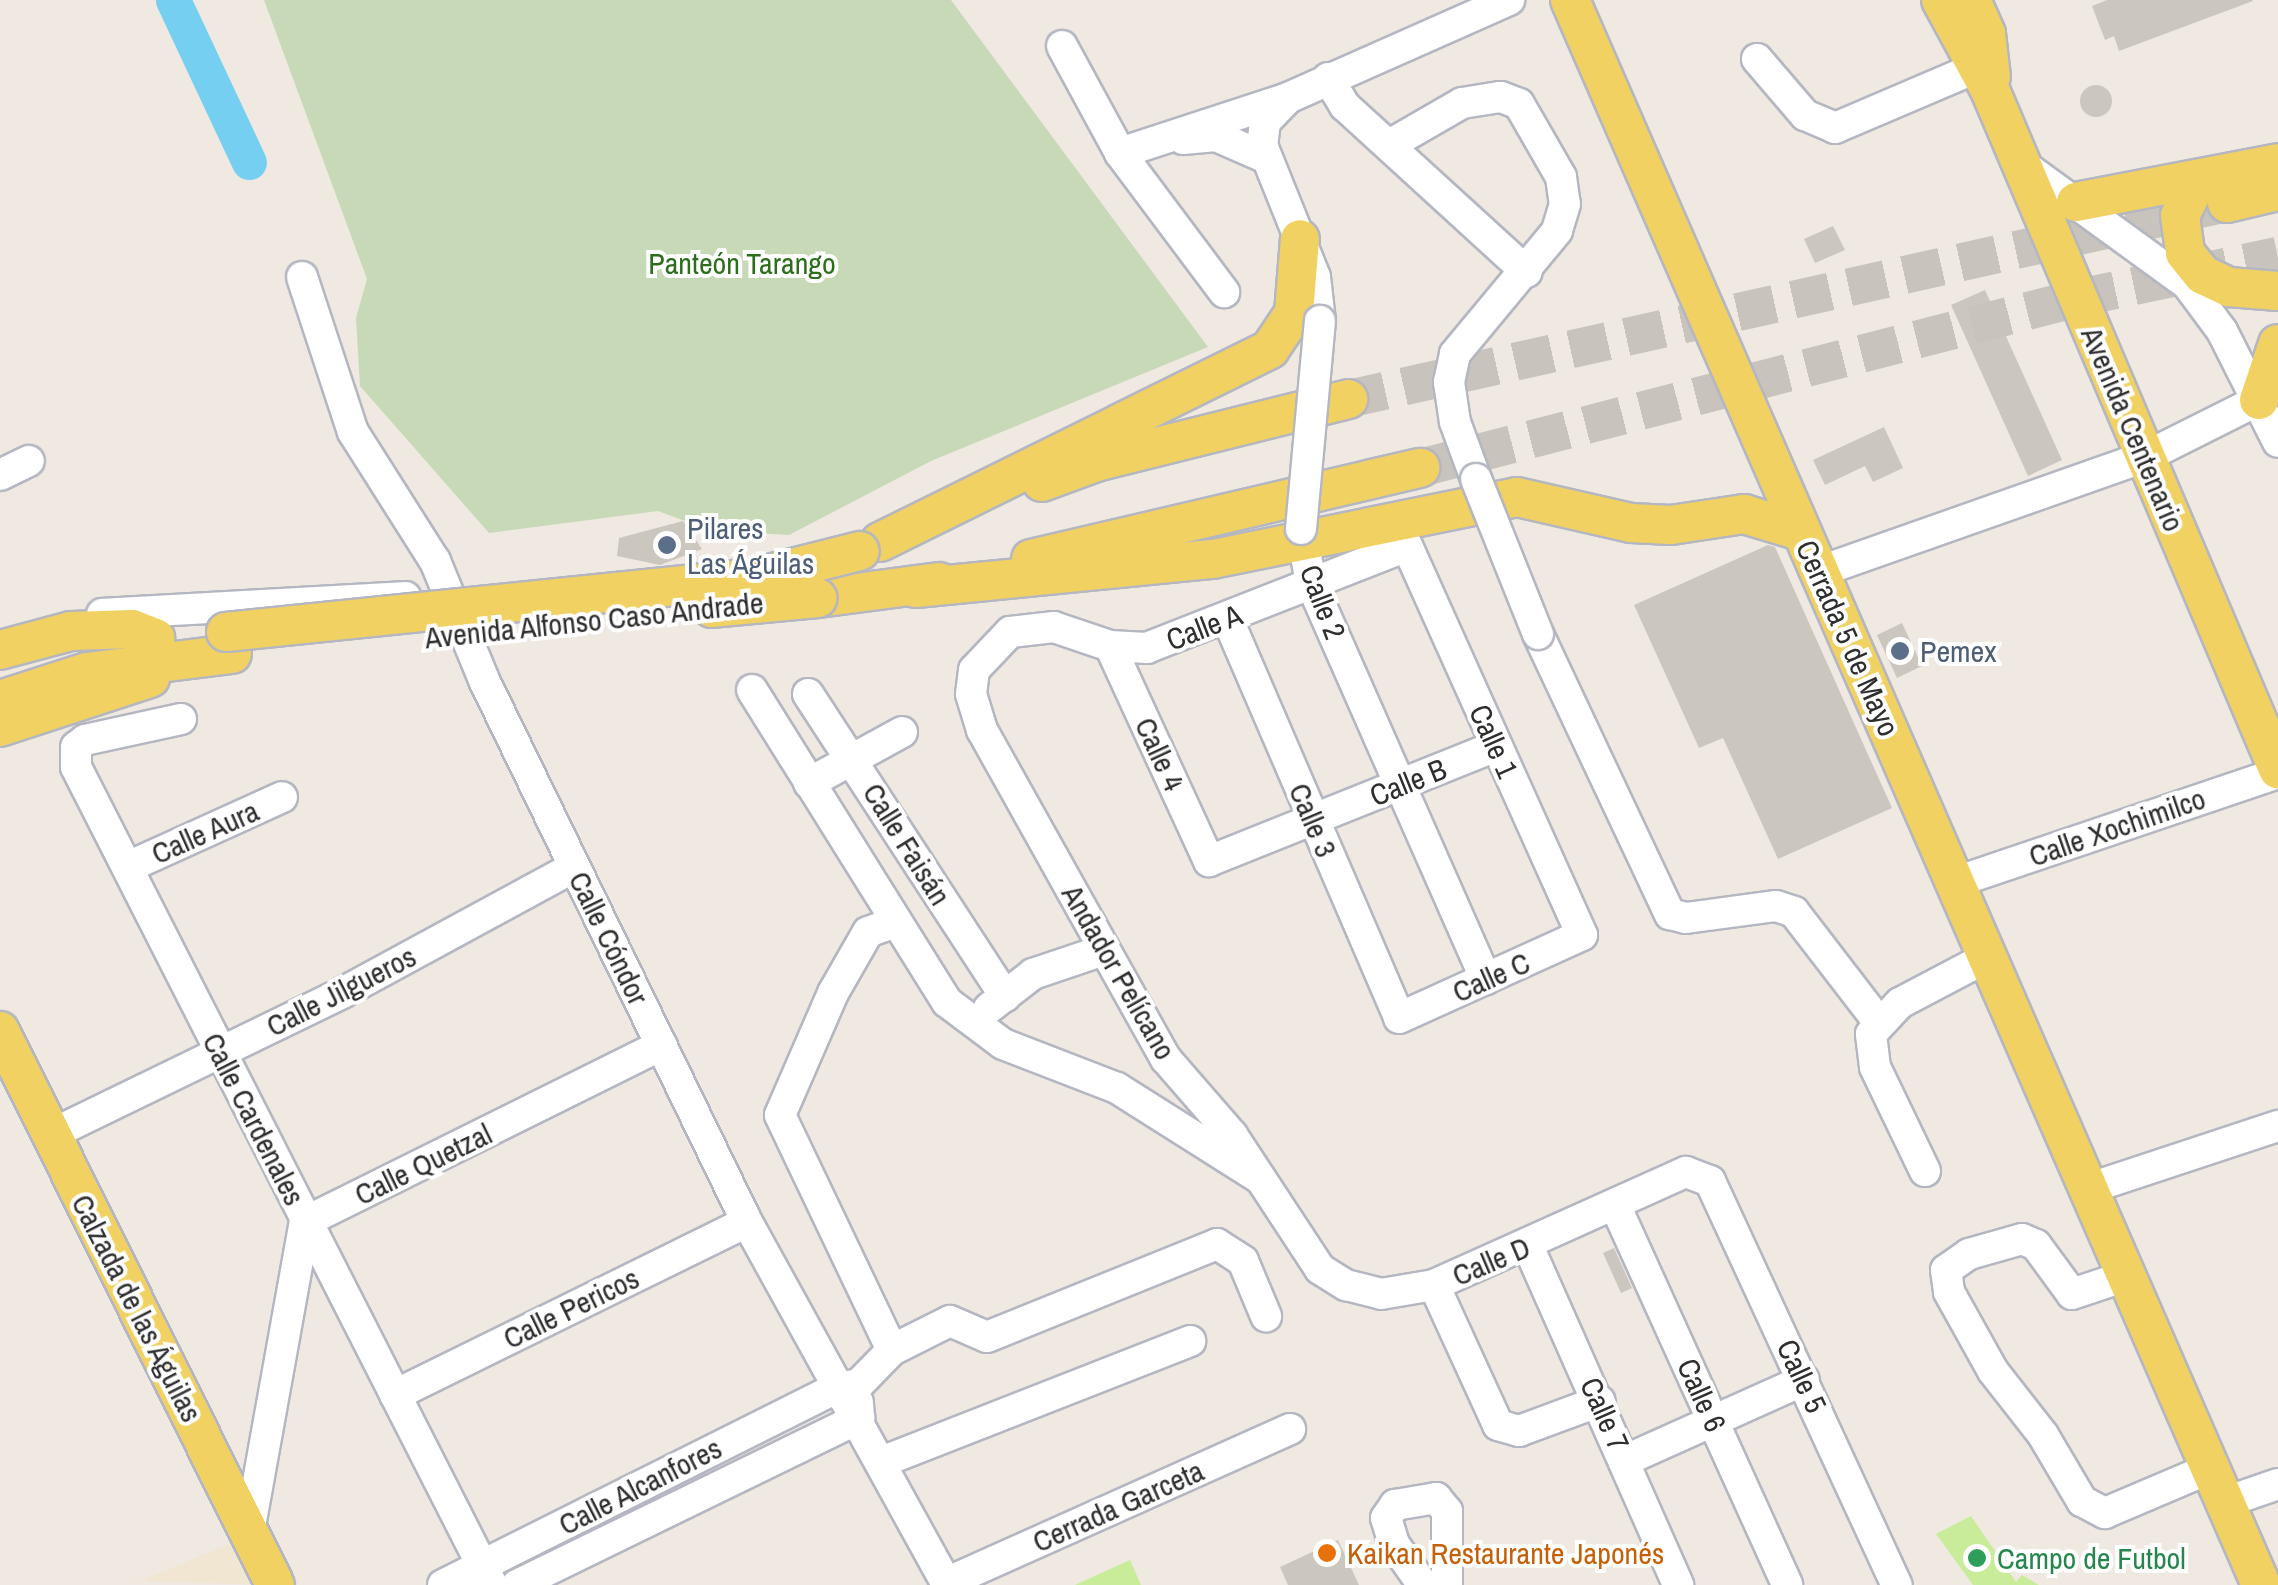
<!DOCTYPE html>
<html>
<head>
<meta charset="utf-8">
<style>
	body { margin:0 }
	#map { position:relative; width:2278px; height:1585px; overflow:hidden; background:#efe9e1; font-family:"Archivo Narrow",sans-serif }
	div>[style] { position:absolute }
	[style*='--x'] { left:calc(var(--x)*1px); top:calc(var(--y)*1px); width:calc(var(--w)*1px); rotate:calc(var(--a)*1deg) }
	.education>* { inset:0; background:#f0e6d1 }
	.cemetery>* { inset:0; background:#c8d9b8 }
	.pitch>* { inset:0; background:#c9ec9a }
	.river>* { height:35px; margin:-17.5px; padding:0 17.5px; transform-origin:17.5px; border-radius:17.5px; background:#75cff0 }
	.building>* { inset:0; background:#cbc7bf }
	.round { border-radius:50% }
	.major-tunnel>* { height:38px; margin-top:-19px; transform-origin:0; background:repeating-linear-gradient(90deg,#c8c4bd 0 38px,transparent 0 57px) }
	.roads { filter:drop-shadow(2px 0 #b4b7c1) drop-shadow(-2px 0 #b4b7c1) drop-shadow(0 2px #b4b7c1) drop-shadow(0 -2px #b4b7c1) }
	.minor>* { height:30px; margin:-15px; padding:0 15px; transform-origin:15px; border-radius:15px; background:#fff }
	.major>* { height:38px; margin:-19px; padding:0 19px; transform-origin:19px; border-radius:19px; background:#f2d163 }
	.bridges { filter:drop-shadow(2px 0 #b4b7c1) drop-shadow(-2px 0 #b4b7c1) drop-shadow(0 2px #b4b7c1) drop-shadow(0 -2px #b4b7c1) }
	.minor-bridge>* { height:30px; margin:-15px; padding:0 15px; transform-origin:15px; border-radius:15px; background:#fff }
	.major-bridge>* { height:38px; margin:-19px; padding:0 19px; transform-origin:19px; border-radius:19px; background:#f2d163 }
	.dots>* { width:28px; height:28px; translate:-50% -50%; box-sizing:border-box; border:5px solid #fff; border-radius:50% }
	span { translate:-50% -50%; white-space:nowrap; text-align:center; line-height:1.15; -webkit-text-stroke:8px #fff; paint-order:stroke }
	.park-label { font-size:30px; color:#2c6e1b }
	.street-label { font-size:30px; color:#2e2e2e }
	.service-label { font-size:30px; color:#4e5e75 }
	.left { translate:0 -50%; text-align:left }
	.food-label { font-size:30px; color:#c56008 }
	.leisure-label { font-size:30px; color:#27864d }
</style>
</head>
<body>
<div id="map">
	<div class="education">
		<i style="clip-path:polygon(247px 1537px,272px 1585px,140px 1581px)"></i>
	</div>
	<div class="cemetery">
		<i style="clip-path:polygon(264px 0,951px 0,1208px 347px,931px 461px,789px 535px,712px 531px,658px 511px,489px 533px,360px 386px,356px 318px,367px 279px)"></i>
	</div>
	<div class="pitch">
		<i style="clip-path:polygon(1971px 1516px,2016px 1582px,2022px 1575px,2039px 1585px,1973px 1585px,1936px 1534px)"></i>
		<i style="clip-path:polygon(1130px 1560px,1141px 1585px,1075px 1585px)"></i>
	</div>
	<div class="river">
		<i style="--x:173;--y:0;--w:179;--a:64.9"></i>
	</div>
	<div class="building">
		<i style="clip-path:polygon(2107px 0,2252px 0,2253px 1px,2119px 51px,2114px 36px,2105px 40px,2092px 6px)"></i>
		<i class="round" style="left:2080px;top:85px;width:32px;height:32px"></i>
		<i style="clip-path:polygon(1833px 226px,1845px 250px,1815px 263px,1804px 239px)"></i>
		<i style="clip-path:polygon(1985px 290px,2062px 460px,2028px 476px,1951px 305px)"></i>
		<i style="clip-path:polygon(1884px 427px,1903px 468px,1873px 482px,1865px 466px,1825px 485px,1813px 460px)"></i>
		<i style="clip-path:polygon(683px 521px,702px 549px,660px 565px,617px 556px,619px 538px)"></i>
		<i style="clip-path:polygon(1768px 545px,1775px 547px,1892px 808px,1778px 859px,1723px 738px,1699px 748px,1634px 605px)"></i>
		<i style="clip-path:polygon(1902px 623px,1922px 666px,1897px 678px,1877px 635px)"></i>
		<i style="clip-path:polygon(1614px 1248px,1632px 1288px,1621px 1293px,1603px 1253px)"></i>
		<i style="clip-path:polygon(1338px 1540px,1359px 1585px,1288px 1585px,1280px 1567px)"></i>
	</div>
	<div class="major-tunnel">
		<i style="--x:1348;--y:399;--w:901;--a:-12.57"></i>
		<i style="--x:1420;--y:468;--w:680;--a:-14.49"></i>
		<i style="--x:2078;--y:298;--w:204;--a:-11.9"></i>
	</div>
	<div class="roads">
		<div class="minor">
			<i style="--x:1062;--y:46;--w:122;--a:61.5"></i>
			<i style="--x:1120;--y:153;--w:174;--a:53.2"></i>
			<i style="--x:1757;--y:59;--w:74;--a:49.4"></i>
			<i style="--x:1805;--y:115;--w:33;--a:23"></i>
			<i style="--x:1835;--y:128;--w:171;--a:-23.1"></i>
			<i style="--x:1328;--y:78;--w:33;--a:59"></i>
			<i style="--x:1345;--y:106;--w:246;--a:42.4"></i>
			<i style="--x:1288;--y:98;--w:33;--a:134"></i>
			<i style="--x:1265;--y:122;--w:23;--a:97"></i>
			<i style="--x:1262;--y:145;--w:142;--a:68.1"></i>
			<i style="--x:1315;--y:277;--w:44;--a:83.5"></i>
			<i style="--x:1183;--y:139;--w:33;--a:-5"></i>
			<i style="--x:1216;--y:136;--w:52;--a:23.6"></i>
			<i style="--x:1391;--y:144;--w:82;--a:-30"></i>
			<i style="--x:1462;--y:103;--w:39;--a:-9"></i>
			<i style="--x:1501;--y:97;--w:19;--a:21"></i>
			<i style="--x:1519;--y:104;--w:84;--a:60.1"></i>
			<i style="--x:1561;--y:177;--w:27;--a:82"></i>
			<i style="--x:1565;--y:204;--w:28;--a:107"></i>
			<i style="--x:1557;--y:231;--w:160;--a:129.7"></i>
			<i style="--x:1455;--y:354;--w:29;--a:102"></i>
			<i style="--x:1449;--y:382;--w:40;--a:81.5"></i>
			<i style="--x:1455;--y:422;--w:61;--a:69.8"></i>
			<i style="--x:1120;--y:153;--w:177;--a:-18.1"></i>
			<i style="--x:1288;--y:98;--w:242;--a:-23.9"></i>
			<i style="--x:2019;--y:162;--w:209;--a:36"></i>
			<i style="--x:2188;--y:285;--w:57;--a:53.5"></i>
			<i style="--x:2222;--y:331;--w:124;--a:63.2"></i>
			<i style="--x:302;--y:277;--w:163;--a:71.8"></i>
			<i style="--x:353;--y:432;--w:153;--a:57.6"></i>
			<i style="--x:435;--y:561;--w:129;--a:67.6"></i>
			<i style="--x:484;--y:680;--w:602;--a:64.12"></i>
			<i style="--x:747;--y:1222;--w:414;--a:61.1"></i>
			<i style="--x:0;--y:475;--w:32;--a:-26"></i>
			<i style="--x:1301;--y:529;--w:55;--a:79.5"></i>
			<i style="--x:1311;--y:583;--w:433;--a:66.2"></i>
			<i style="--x:1818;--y:572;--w:347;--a:-19.4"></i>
			<i style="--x:2145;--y:457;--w:127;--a:-26.6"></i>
			<i style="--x:102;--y:614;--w:304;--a:-3.2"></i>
			<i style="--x:1228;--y:620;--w:433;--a:66.7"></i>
			<i style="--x:1399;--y:1018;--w:201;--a:-24.4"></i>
			<i style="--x:1582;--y:935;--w:427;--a:-114.2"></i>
			<i style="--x:1407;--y:546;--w:279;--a:158.6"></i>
			<i style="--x:1147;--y:648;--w:37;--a:-177"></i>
			<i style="--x:1110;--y:646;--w:59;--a:-161.3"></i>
			<i style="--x:1054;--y:627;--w:44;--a:173.5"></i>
			<i style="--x:1010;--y:632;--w:52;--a:133.5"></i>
			<i style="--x:974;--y:670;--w:24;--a:97"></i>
			<i style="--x:971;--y:694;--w:38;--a:73"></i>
			<i style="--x:982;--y:730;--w:377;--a:60.8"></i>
			<i style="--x:1166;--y:1059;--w:101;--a:49"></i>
			<i style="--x:1232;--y:1135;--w:160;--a:56.7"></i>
			<i style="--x:1320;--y:1269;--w:31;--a:32"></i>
			<i style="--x:1346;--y:1285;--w:36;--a:14"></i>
			<i style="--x:1381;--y:1294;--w:54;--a:-9.6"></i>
			<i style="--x:1434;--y:1285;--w:276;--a:-24.2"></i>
			<i style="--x:1686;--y:1172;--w:26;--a:21"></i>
			<i style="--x:1710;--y:1181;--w:445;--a:65.2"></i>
			<i style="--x:1538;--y:634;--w:310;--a:64.8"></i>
			<i style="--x:1670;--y:914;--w:16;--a:14"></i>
			<i style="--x:1686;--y:918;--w:91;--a:-7.6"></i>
			<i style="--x:1776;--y:906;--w:19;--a:18"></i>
			<i style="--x:1794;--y:912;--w:138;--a:52.4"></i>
			<i style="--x:1110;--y:646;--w:237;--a:65.3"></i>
			<i style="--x:1209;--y:861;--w:309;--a:-21.8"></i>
			<i style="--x:752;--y:690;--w:368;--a:58"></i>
			<i style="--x:947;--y:1002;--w:70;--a:36.9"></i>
			<i style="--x:1003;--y:1044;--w:122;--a:21.1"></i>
			<i style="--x:1117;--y:1088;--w:167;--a:32.3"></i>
			<i style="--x:808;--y:694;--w:361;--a:56.9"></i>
			<i style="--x:181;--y:719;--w:98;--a:167.7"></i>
			<i style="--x:85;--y:740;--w:11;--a:142"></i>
			<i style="--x:76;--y:747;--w:20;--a:90"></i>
			<i style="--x:76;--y:767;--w:918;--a:63.04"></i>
			<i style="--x:809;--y:783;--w:106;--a:-28.7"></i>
			<i style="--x:128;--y:867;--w:169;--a:-24.4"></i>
			<i style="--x:1956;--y:882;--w:340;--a:-18.7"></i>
			<i style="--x:989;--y:1008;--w:56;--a:-37.7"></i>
			<i style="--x:1033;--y:974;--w:72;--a:-18.7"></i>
			<i style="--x:50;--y:1135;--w:325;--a:-25.9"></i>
			<i style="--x:342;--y:993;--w:264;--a:-28.5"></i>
			<i style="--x:1925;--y:1171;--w:115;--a:-115.7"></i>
			<i style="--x:1875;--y:1067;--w:33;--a:-97"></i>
			<i style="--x:1871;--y:1034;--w:42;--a:-46.9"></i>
			<i style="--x:1900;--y:1003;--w:101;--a:-27.8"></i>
			<i style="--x:2087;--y:1189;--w:201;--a:-18.3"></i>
			<i style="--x:1615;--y:1205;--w:417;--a:65.6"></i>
			<i style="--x:1528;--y:1246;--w:371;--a:66.1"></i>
			<i style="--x:2126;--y:1276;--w:57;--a:161.6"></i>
			<i style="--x:2072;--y:1294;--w:61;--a:-126.3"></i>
			<i style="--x:2036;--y:1245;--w:15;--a:-157"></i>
			<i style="--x:2022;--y:1239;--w:55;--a:164.2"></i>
			<i style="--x:1969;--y:1254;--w:28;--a:145"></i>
			<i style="--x:1946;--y:1270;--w:22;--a:82"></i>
			<i style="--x:1949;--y:1292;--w:90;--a:60.9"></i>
			<i style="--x:1993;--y:1371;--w:81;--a:52"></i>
			<i style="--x:2043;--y:1435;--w:77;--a:59.4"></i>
			<i style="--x:2082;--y:1501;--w:26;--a:28"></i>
			<i style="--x:2105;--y:1513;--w:115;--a:-23"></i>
			<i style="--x:1434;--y:1285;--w:154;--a:65.4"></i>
			<i style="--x:1498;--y:1425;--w:22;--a:16"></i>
			<i style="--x:1519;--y:1431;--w:86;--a:-20.3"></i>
			<i style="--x:892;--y:1350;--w:65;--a:-26.6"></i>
			<i style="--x:950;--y:1321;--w:40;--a:23.4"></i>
			<i style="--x:987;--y:1337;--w:248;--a:-22"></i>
			<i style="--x:1217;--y:1244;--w:31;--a:33"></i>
			<i style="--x:1243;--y:1261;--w:60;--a:67.3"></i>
			<i style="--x:395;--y:1395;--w:392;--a:-26.2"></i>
			<i style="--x:1626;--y:1460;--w:195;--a:-24.2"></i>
			<i style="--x:884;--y:1461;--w:329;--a:-21.4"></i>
			<i style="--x:2226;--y:1502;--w:55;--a:-19.1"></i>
			<i style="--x:249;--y:1532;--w:315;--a:-79.8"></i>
			<i style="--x:305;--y:1222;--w:398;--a:-26.4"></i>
			<i style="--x:946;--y:1583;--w:377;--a:-24.1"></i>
			<i style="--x:443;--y:1585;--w:442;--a:-26.6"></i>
			<i style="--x:838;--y:1387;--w:20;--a:-6"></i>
			<i style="--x:858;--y:1385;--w:49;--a:-45.8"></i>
			<i style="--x:892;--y:1350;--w:260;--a:-115.5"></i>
			<i style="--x:780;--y:1115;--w:133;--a:-66.5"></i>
			<i style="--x:833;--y:993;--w:70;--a:-60.2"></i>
			<i style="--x:868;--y:932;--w:29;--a:-20"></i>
			<i style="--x:517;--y:1585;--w:381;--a:-26"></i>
			<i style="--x:859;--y:1418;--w:16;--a:-94"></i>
			<i style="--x:1423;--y:1585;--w:50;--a:-125.3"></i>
			<i style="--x:1394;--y:1544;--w:27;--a:-107"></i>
			<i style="--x:1386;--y:1518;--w:16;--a:-55"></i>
			<i style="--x:1395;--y:1505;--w:42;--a:-9.7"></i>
			<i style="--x:1436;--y:1498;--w:17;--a:50"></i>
			<i style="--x:1447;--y:1511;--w:74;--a:90"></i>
		</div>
		<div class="major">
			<i style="--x:1570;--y:0;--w:1729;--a:66.44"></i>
			<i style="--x:1941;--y:0;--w:102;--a:61.4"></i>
			<i style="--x:1990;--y:90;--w:738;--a:67.02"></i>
			<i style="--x:1971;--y:0;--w:37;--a:66"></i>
			<i style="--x:1986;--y:34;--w:43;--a:83.4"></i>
			<i style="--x:2198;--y:180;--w:40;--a:116.6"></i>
			<i style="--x:2180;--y:216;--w:37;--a:82"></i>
			<i style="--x:2185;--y:253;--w:28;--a:51"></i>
			<i style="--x:2203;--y:275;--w:29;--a:25"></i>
			<i style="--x:2229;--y:287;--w:49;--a:4.7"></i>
			<i style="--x:2076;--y:202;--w:206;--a:-10.9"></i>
			<i style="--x:2227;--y:203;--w:52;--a:-13.2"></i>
			<i style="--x:2259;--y:400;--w:59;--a:-71.3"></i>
			<i style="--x:1042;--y:482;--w:58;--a:-20.3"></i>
			<i style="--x:1096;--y:462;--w:260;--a:-14"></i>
			<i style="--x:880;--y:542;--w:435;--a:-26.3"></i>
			<i style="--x:1270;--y:349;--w:43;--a:-56.3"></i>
			<i style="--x:1294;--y:313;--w:74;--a:-85.4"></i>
			<i style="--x:1031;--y:559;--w:400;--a:-13.2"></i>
			<i style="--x:916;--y:588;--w:298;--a:-5.6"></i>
			<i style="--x:1213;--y:559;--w:310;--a:-11.5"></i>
			<i style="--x:1517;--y:497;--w:117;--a:12.8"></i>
			<i style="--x:1631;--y:523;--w:40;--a:2.9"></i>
			<i style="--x:1671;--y:525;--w:74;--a:-8.6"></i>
			<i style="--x:1744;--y:514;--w:59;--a:16.9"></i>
			<i style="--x:818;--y:598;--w:122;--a:-7.5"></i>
			<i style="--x:0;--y:650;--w:73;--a:-15"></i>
			<i style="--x:71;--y:631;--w:61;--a:-1.9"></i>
			<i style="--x:132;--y:629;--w:25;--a:21"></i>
			<i style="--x:0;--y:700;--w:91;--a:-17.8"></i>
			<i style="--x:87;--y:672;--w:146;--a:-7.1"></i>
			<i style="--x:0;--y:727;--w:158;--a:-18.1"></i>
			<i style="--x:0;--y:1031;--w:618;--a:63.6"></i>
		</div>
	</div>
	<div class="bridges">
		<div class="minor-bridge">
			<i style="--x:1476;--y:479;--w:167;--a:68.2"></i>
			<i style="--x:1301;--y:529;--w:209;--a:-84.8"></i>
		</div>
		<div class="major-bridge">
			<i style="--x:712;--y:608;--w:106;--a:-5.4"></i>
			<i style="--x:226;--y:632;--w:530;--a:-5.85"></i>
			<i style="--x:753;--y:578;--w:110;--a:-14.2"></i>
		</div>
	</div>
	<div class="dots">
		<i style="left:667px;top:545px;background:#5c6f8a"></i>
		<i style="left:1900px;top:651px;background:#5c6f8a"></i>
		<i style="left:1327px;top:1553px;background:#e8710a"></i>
		<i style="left:1977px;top:1558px;background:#2e9e5b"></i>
	</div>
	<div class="park-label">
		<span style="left:742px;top:263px">Panteón Tarango</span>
	</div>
	<div class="street-label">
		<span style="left:2133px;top:429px;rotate:67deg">Avenida Centenario</span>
		<span style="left:1323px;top:602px;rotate:69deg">Calle 2</span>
		<span style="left:594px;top:620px;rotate:-6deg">Avenida Alfonso Caso Andrade</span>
		<span style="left:1204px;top:627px;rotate:-21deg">Calle A</span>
		<span style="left:1848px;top:638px;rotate:66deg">Cerrada 5 de Mayo</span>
		<span style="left:1494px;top:741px;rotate:66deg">Calle 1</span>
		<span style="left:1160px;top:754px;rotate:65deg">Calle 4</span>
		<span style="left:1408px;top:782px;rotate:-22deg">Calle B</span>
		<span style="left:1313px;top:820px;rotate:67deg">Calle 3</span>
		<span style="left:2117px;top:827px;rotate:-19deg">Calle Xochimilco</span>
		<span style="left:205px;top:832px;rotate:-24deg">Calle Aura</span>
		<span style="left:907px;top:844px;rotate:58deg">Calle Faisán</span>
		<span style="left:609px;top:938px;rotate:64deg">Calle Cóndor</span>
		<span style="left:1119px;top:972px;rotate:60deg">Andador Pelícano</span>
		<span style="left:1491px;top:977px;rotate:-24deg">Calle C</span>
		<span style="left:341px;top:991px;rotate:-27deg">Calle Jilgueros</span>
		<span style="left:254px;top:1119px;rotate:63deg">Calle Cardenales</span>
		<span style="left:423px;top:1164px;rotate:-26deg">Calle Quetzal</span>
		<span style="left:1491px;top:1261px;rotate:-23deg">Calle D</span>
		<span style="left:137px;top:1308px;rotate:63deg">Calzada de las Águilas</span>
		<span style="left:571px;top:1308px;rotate:-26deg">Calle Pericos</span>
		<span style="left:1802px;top:1376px;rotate:65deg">Calle 5</span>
		<span style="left:1702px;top:1395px;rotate:66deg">Calle 6</span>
		<span style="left:1605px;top:1414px;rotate:66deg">Calle 7</span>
		<span style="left:640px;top:1486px;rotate:-27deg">Calle Alcanfores</span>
		<span style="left:1118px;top:1506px;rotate:-24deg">Cerrada Garceta</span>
	</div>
	<div class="service-label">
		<span class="left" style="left:687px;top:545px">Pilares<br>Las Águilas</span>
		<span class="left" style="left:1920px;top:651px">Pemex</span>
	</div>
	<div class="food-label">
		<span class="left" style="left:1347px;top:1553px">Kaikan Restaurante Japonés</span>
	</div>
	<div class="leisure-label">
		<span class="left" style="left:1997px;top:1558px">Campo de Futbol</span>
	</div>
</div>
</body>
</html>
